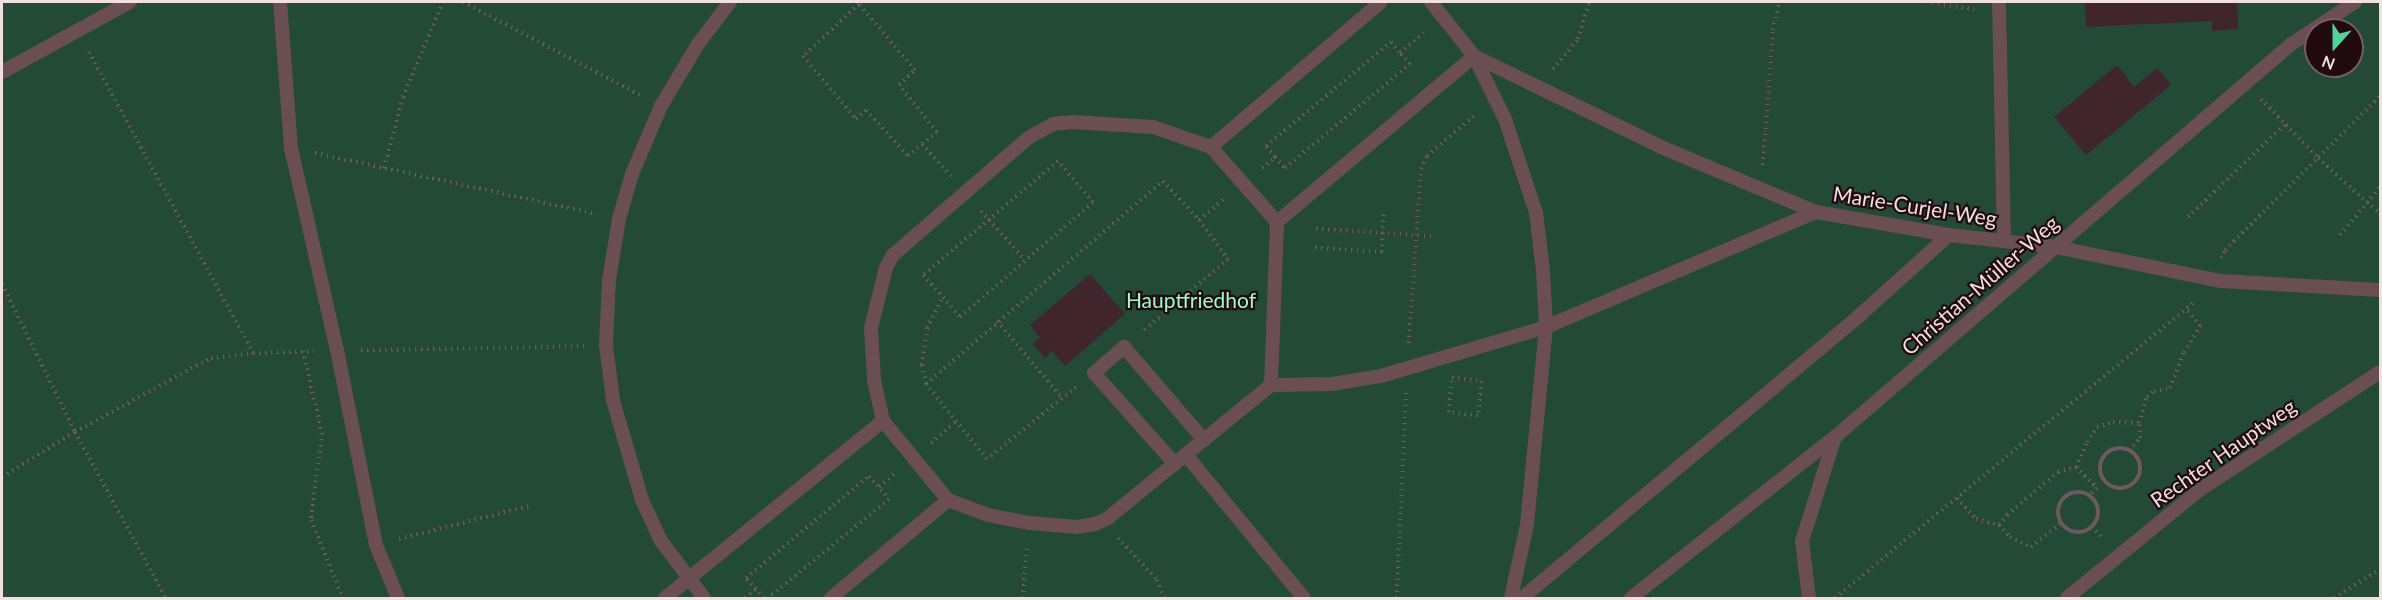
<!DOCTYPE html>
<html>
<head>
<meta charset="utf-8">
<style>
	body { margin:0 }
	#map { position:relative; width:2382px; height:600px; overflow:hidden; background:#2b1319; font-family:Lato,sans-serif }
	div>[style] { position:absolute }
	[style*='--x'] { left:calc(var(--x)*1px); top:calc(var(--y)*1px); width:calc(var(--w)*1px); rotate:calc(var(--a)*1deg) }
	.green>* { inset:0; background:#234937 }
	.building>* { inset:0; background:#40262c }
	.path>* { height:4px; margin-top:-2px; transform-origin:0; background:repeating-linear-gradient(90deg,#6f595e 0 1.5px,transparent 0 6px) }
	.path>.ring { margin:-2px; padding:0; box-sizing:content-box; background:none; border:4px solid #6f595e; border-radius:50% }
	.service>* { height:14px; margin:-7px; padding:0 7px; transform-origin:7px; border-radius:7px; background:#6a4e54 }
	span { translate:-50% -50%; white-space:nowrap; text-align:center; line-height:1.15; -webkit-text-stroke:4.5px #210a10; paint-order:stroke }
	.street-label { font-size:21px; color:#f1dfe2 }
	.park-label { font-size:21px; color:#99fcca }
	.frame { position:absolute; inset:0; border:3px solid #f1dfe2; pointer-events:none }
	.north { position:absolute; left:2304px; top:18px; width:60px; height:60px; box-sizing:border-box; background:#210a10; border:2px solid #745f64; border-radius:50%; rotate:201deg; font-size:16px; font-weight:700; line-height:24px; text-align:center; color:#f1dfe2 }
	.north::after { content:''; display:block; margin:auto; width:21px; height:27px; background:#4fd399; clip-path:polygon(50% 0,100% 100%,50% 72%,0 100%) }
</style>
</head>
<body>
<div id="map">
	<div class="green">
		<i style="clip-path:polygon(evenodd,2px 2px,2380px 2px,2380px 598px,2px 598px,2px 2px,2316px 30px,2352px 30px,2352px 66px,2316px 66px,2316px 30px)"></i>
	</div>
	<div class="building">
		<i style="clip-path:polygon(2085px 2px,2237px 2px,2238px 29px,2212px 31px,2212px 21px,2086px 27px)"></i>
		<i style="clip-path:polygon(2117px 65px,2134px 87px,2157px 68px,2171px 85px,2086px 155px,2054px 117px)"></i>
		<i style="clip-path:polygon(1090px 274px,1125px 314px,1065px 366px,1052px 351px,1045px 358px,1033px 344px,1040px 338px,1030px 325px)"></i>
	</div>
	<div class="path">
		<i style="--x:463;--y:2;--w:200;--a:27.7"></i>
		<i style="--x:1926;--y:2;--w:49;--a:8.3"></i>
		<i style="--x:89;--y:52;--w:343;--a:61.4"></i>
		<i style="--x:1553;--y:69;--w:39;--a:-50"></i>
		<i style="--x:1578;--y:39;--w:39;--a:-73"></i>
		<i style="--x:2261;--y:99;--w:82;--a:46"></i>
		<i style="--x:2318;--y:158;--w:84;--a:42.1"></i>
		<i style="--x:922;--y:144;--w:19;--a:-39"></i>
		<i style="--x:937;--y:132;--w:60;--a:-129"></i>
		<i style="--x:899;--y:85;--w:22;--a:-43"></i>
		<i style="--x:915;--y:70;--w:87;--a:-130.3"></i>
		<i style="--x:859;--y:4;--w:76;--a:137.1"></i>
		<i style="--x:803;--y:56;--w:82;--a:49.9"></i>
		<i style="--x:856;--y:119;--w:13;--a:-42"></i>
		<i style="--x:866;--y:110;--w:62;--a:47.6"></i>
		<i style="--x:908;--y:156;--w:18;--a:-41"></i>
		<i style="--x:922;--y:144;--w:43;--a:47.8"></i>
		<i style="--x:315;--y:153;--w:288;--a:12.2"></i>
		<i style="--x:1275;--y:157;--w:14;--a:-129"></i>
		<i style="--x:1266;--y:146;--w:163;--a:-39.8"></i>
		<i style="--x:1391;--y:42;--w:14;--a:51"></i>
		<i style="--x:1763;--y:165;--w:135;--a:-85.8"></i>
		<i style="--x:1773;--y:30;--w:29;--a:-78"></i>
		<i style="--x:384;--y:168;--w:73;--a:-75"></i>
		<i style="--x:403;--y:97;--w:103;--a:-67.2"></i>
		<i style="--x:1262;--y:168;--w:17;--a:-40"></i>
		<i style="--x:1275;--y:157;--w:15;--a:48"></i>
		<i style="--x:1285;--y:168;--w:163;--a:-39.8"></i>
		<i style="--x:1410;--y:64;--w:15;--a:-132"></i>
		<i style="--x:1400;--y:53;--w:31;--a:-40"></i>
		<i style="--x:981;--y:211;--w:66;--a:48.1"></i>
		<i style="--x:2188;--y:217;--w:133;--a:-43.8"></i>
		<i style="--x:1199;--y:220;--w:35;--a:-40"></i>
		<i style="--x:1316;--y:229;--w:118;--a:3.4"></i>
		<i style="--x:2340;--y:235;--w:62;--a:-50.2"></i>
		<i style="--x:1315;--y:248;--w:67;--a:3.4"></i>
		<i style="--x:1382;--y:252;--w:42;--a:-87.3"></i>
		<i style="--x:2221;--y:258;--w:9;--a:-63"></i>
		<i style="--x:2225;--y:250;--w:218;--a:-44.8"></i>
		<i style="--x:2;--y:284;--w:165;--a:63.7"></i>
		<i style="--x:75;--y:432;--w:189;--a:61.3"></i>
		<i style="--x:997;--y:321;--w:101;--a:49.8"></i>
		<i style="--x:1409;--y:343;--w:174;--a:-86.1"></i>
		<i style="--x:1421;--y:169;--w:14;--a:-65"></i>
		<i style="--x:1427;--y:156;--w:65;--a:-40.6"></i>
		<i style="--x:361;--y:350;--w:223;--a:-1"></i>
		<i style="--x:303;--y:351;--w:84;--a:77"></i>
		<i style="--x:322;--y:433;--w:88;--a:97.2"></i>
		<i style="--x:311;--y:520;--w:84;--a:67.7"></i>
		<i style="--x:1452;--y:378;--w:29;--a:6"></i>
		<i style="--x:1481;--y:381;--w:34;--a:95"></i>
		<i style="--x:1478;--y:415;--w:29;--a:-174"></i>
		<i style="--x:1449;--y:412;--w:34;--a:-85"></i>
		<i style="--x:926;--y:384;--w:19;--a:-102"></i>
		<i style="--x:922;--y:365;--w:37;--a:-82"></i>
		<i style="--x:927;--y:328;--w:35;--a:-63"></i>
		<i style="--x:943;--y:297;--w:26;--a:50"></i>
		<i style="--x:960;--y:317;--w:176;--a:-40.8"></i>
		<i style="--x:1093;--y:202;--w:54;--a:-130.5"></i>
		<i style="--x:1058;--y:161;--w:177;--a:139.8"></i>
		<i style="--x:923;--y:275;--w:30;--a:48"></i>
		<i style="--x:1076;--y:387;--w:114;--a:141"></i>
		<i style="--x:987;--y:459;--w:97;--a:-129.1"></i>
		<i style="--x:926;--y:384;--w:312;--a:-40.6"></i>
		<i style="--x:1163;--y:181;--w:53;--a:47.3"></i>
		<i style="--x:1199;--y:220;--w:49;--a:53.4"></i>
		<i style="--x:1228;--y:259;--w:111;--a:139.7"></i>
		<i style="--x:931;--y:443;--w:32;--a:-41"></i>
		<i class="ring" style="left:2100px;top:448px;width:36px;height:36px"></i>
		<i style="--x:2129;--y:450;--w:16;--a:-47"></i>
		<i style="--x:2140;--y:438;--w:15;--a:-94"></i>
		<i style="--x:2139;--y:423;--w:27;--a:-73"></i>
		<i style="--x:2147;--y:397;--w:9;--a:-41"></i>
		<i style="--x:2154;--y:391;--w:16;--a:-11"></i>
		<i style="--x:2170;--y:388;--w:39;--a:-69"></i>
		<i style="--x:2184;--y:352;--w:31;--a:-58"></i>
		<i style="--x:2200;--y:326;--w:22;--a:-129"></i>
		<i style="--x:2076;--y:467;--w:30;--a:45"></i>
		<i style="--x:2097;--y:488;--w:12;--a:138"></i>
		<i style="--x:2;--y:477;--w:86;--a:-31.7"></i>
		<i style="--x:75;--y:432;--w:155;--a:-28.6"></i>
		<i style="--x:211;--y:358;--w:42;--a:-6.8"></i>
		<i style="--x:253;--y:353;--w:61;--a:-1.9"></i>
		<i style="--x:879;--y:487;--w:21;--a:-41"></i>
		<i class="ring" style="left:2058px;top:492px;width:36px;height:36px"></i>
		<i style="--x:1957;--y:498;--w:28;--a:48"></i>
		<i style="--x:1976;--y:519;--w:24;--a:15"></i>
		<i style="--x:1999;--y:525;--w:13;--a:-51"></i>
		<i style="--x:2007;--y:515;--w:67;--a:-40.1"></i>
		<i style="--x:2058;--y:472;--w:19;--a:-16"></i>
		<i style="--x:2076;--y:467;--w:27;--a:-66"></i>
		<i style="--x:2087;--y:442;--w:18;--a:-56"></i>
		<i style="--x:2097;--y:427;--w:17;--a:-17"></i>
		<i style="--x:2113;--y:422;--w:26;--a:2"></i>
		<i style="--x:1999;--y:525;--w:16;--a:47"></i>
		<i style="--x:2010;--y:537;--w:23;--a:25"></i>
		<i style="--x:2031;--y:547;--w:38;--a:-39"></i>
		<i style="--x:2092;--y:526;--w:16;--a:50"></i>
		<i style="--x:1118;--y:538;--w:57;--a:47.1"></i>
		<i style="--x:1157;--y:580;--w:19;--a:69"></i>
		<i style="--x:399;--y:539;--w:134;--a:-14.2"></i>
		<i style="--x:745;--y:598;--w:14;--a:-39"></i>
		<i style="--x:764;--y:598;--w:27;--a:-132"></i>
		<i style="--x:746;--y:578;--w:160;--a:-39.7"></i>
		<i style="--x:869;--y:476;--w:30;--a:49"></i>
		<i style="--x:889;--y:499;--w:156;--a:140.7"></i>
		<i style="--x:1023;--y:598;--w:50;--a:-85.4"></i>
		<i style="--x:1397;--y:598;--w:206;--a:-87.5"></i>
		<i style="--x:1835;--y:598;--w:467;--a:-39.5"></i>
		<i style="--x:2334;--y:598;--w:54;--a:-32.2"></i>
	</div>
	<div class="service">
		<i style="--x:280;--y:2;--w:146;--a:85.7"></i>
		<i style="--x:291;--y:148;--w:207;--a:77.2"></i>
		<i style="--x:337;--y:350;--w:199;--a:78.7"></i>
		<i style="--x:376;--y:545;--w:57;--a:67.5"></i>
		<i style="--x:1431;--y:2;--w:69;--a:51.5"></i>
		<i style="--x:1474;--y:56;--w:70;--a:63.8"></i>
		<i style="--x:1505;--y:119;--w:99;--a:71.7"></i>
		<i style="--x:1536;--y:213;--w:57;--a:83"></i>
		<i style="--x:1543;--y:270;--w:57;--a:87"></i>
		<i style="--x:1546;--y:327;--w:293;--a:-23.1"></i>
		<i style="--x:1999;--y:2;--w:239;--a:88.8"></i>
		<i style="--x:1474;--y:56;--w:208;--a:25.9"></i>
		<i style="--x:1661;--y:147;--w:168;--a:22.8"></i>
		<i style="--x:1816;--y:212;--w:135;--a:9.8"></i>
		<i style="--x:1949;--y:235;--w:108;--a:6.4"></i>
		<i style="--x:2056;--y:247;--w:167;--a:11.7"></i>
		<i style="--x:2220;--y:281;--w:160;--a:3.2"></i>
		<i style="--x:2;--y:72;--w:146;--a:-28.7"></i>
		<i style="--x:1211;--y:147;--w:100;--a:48.7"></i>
		<i style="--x:1277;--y:222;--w:258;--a:-40.1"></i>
		<i style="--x:1277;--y:222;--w:163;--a:92.1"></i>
		<i style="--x:1271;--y:385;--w:61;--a:-0.9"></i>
		<i style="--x:1332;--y:384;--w:50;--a:-9.3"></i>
		<i style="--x:1381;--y:376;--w:172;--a:-16.5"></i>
		<i style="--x:1546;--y:327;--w:199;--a:95.5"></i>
		<i style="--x:1527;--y:525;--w:75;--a:102.4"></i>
		<i style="--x:1271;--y:385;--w:210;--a:140.8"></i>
		<i style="--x:1108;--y:518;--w:14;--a:155"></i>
		<i style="--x:1095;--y:524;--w:17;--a:170"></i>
		<i style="--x:1078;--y:527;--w:49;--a:-175.3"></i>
		<i style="--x:1029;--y:523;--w:42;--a:-169"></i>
		<i style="--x:988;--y:515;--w:43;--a:-159.4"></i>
		<i style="--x:948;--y:500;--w:102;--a:-129.4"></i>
		<i style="--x:883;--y:421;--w:42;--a:-102.4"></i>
		<i style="--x:874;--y:380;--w:52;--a:-93.3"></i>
		<i style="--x:871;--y:328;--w:62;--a:-76"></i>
		<i style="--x:886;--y:268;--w:15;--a:-62"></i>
		<i style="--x:893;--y:255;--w:179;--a:-40.9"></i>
		<i style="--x:1028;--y:138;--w:29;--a:-29"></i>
		<i style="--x:1053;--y:124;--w:20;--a:-6"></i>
		<i style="--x:1073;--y:122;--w:80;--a:3.6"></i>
		<i style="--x:1153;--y:127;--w:61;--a:19"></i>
		<i style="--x:1211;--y:147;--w:223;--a:-40.5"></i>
		<i style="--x:1186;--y:455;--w:185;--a:50.5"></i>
		<i style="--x:1175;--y:464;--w:122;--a:-131.7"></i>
		<i style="--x:1094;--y:373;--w:40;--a:-41"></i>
		<i style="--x:1124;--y:347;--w:123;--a:49.3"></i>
		<i style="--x:665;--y:598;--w:281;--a:-39.1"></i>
		<i style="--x:704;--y:598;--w:71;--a:-127"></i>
		<i style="--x:661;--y:541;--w:45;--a:-114.9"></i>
		<i style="--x:642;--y:500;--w:104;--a:-106.2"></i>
		<i style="--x:613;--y:400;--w:55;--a:-97.3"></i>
		<i style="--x:606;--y:345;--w:65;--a:-87.4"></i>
		<i style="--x:609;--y:280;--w:62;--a:-80.7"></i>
		<i style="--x:619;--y:219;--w:47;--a:-73.9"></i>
		<i style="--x:632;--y:174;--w:74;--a:-66.9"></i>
		<i style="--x:661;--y:106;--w:72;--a:-59.2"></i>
		<i style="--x:698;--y:44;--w:53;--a:-52.7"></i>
		<i style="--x:831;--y:598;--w:153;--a:-39.9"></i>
		<i style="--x:1522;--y:598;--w:439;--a:-39.9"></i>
		<i style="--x:1859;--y:316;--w:121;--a:-42"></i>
		<i style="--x:1631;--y:598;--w:260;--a:-38.3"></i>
		<i style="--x:1835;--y:437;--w:601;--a:-40.75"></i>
		<i style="--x:2290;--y:45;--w:78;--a:-33.5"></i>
		<i style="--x:1809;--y:598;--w:57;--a:-97"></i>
		<i style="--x:1802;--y:541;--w:109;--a:-72.4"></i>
		<i style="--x:2067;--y:598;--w:169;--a:-39.2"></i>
		<i style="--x:2198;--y:491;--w:217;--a:-33.2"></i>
	</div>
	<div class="street-label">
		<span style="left:1915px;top:206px;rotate:9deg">Marie-Curjel-Weg</span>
		<span style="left:1980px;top:285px;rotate:-41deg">Christian-Müller-Weg</span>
		<span style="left:2223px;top:453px;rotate:-35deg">Rechter Hauptweg</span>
	</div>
	<div class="park-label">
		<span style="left:1191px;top:300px">Hauptfriedhof</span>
	</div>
	<div class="frame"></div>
	<div class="north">N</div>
</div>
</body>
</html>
